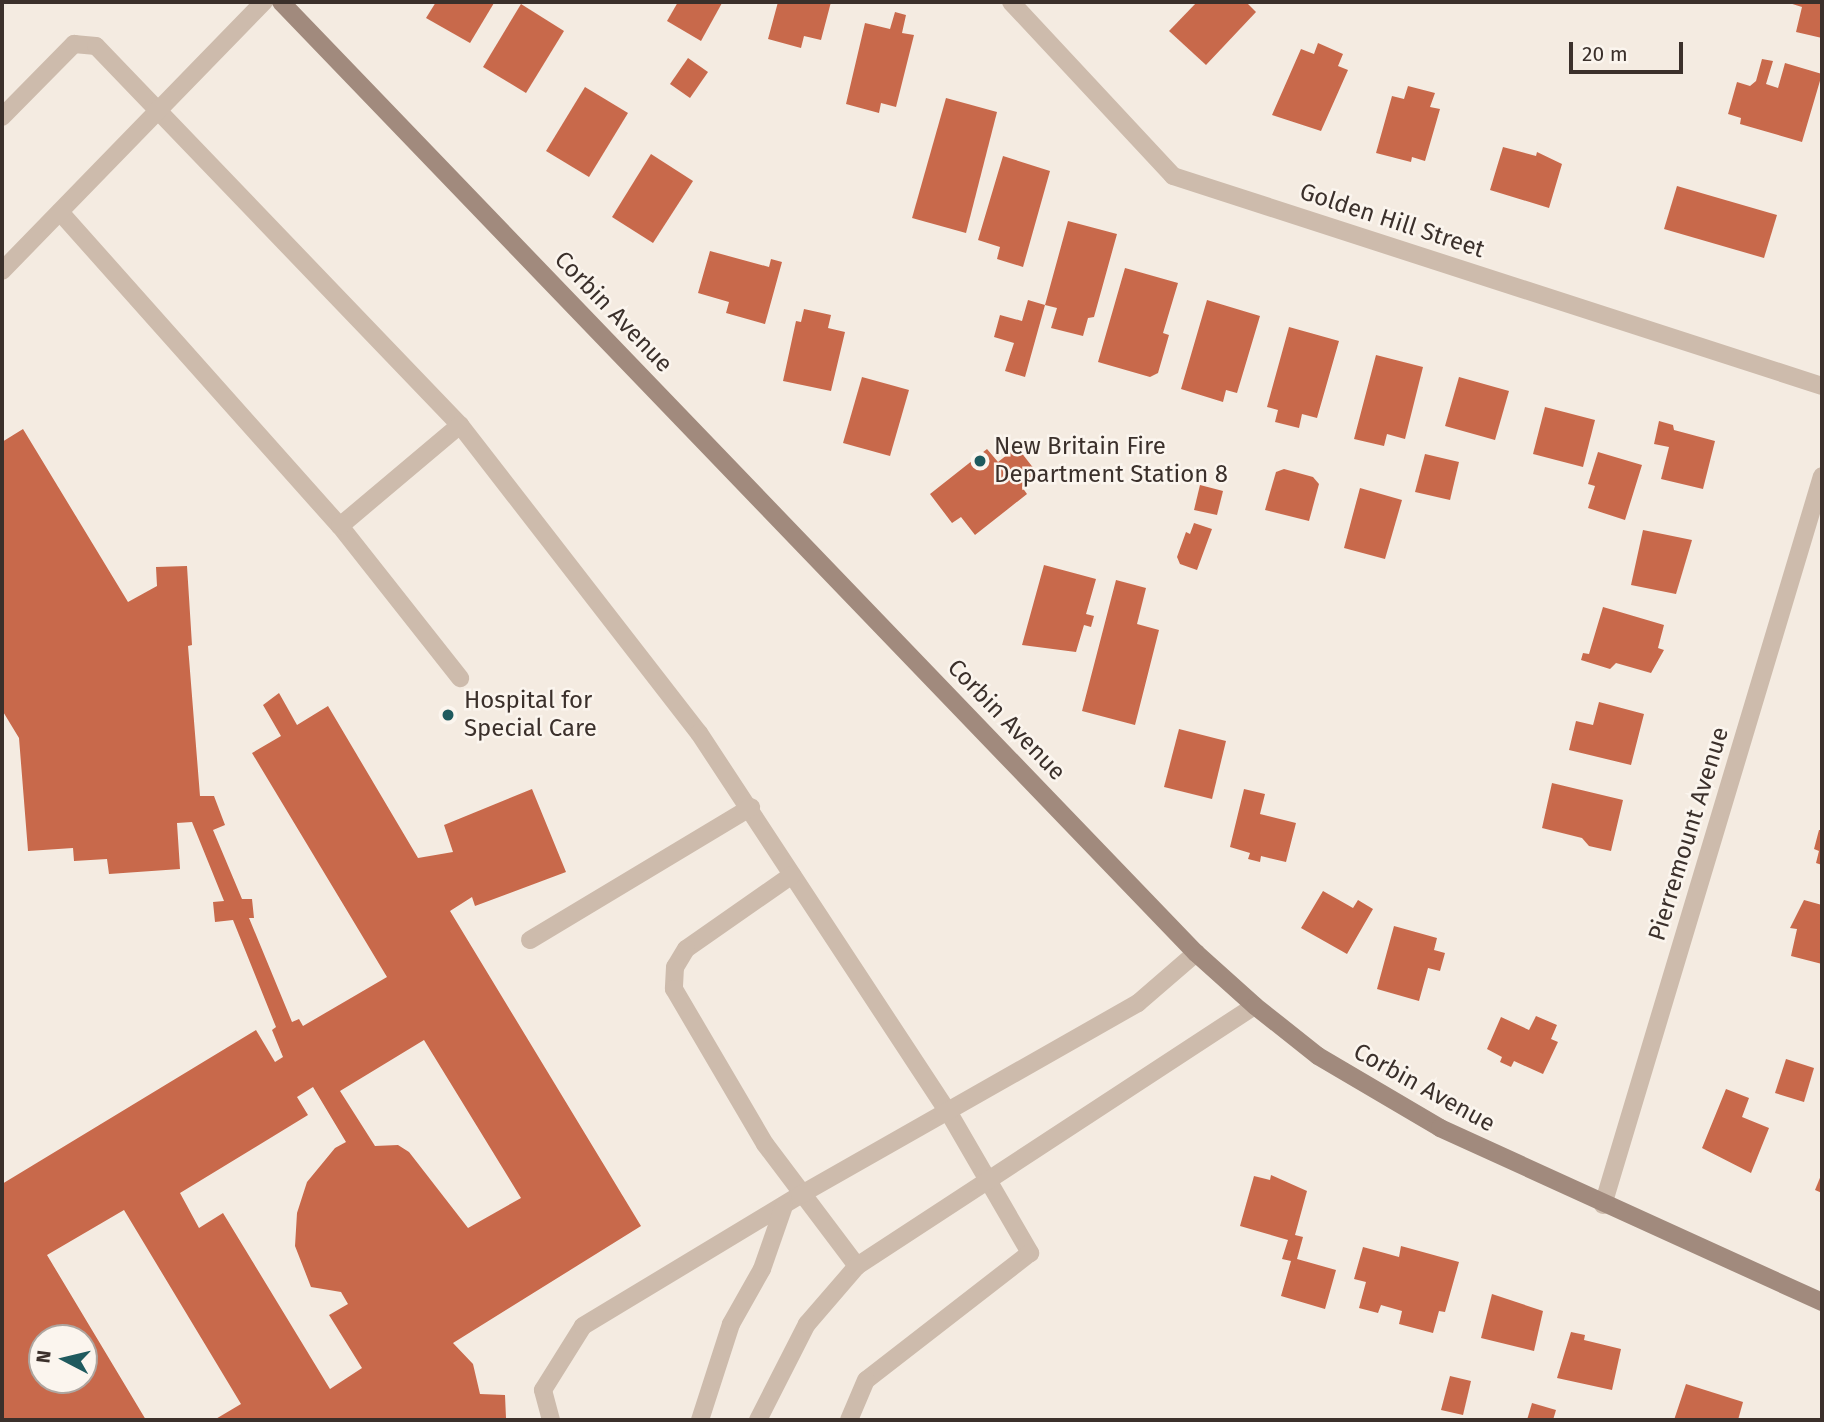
<!DOCTYPE html>
<html>
<head>
<meta charset="utf-8">
<style>
	body { margin:0 }
	#map { position:relative; width:1824px; height:1422px; overflow:hidden; background:#f4ebe1; font-family:"Fira Sans",sans-serif }
	div>[style] { position:absolute }
	[style*='--x'] { left:calc(var(--x)*1px); top:calc(var(--y)*1px); width:calc(var(--w)*1px); rotate:calc(var(--a)*1deg) }
	.building>* { inset:0; background:#c8694b }
	.service>* { height:18px; margin:-9px; padding:0 9px; transform-origin:9px; border-radius:9px; background:#cdbbac }
	.minor>* { height:18px; margin:-9px; padding:0 9px; transform-origin:9px; border-radius:9px; background:#cdbbac }
	.secondary>* { height:18px; margin:-9px; padding:0 9px; transform-origin:9px; border-radius:9px; background:#a18a7d }
	.dots>* { width:19px; height:19px; translate:-50% -50%; box-sizing:border-box; border:4px solid #fbf5ee; border-radius:50% }
	span { translate:-50% -50%; white-space:nowrap; text-align:center; line-height:1.15; -webkit-text-stroke:5px #fbf5ee; paint-order:stroke }
	.street-label { font-size:24px; color:#3b302b }
	.poi-label { font-size:24px; color:#3b302b }
	.left { translate:0 -50%; text-align:left }
	.frame { position:absolute; inset:0; border:4px solid #3b302b; pointer-events:none }
	.north { position:absolute; left:28px; top:1324px; width:70px; height:70px; box-sizing:border-box; background:#fbf5ee; border:2px solid #aea6a0; border-radius:50%; rotate:277deg; font-size:19px; font-weight:700; line-height:28px; text-align:center; color:#3b302b }
	.north::after { content:''; display:block; margin:auto; width:24px; height:32px; background:#1f5a5e; clip-path:polygon(50% 0,100% 100%,50% 72%,0 100%) }
	.scale { position:absolute; left:1569px; top:42px; width:114px; height:32px; box-sizing:border-box; border:4px solid #3b302b; border-top:0; padding-left:9px; font-size:21px; line-height:24px; white-space:nowrap; color:#3b302b; -webkit-text-stroke:5px #fbf5ee; paint-order:stroke }
</style>
</head>
<body>
<div id="map">
	<div class="building">
		<i style="clip-path:polygon(436px 2px,491px 2px,494px 3px,470px 43px,426px 18px)"></i>
		<i style="clip-path:polygon(678px 2px,722px 3px,701px 41px,667px 21px)"></i>
		<i style="clip-path:polygon(778px 2px,831px 2px,821px 40px,804px 36px,801px 48px,768px 39px)"></i>
		<i style="clip-path:polygon(1197px 2px,1246px 2px,1256px 12px,1206px 65px,1169px 31px)"></i>
		<i style="clip-path:polygon(1822px 2px,1822px 38px,1796px 32px,1802px 7px,1786px 2px)"></i>
		<i style="clip-path:polygon(521px 4px,564px 31px,526px 93px,483px 67px)"></i>
		<i style="clip-path:polygon(895px 12px,906px 15px,902px 33px,914px 35px,896px 107px,881px 103px,879px 113px,846px 104px,865px 23px,890px 29px)"></i>
		<i style="clip-path:polygon(1318px 43px,1343px 54px,1338px 66px,1348px 70px,1321px 131px,1272px 115px,1301px 49px,1314px 54px)"></i>
		<i style="clip-path:polygon(688px 58px,708px 72px,690px 98px,670px 84px)"></i>
		<i style="clip-path:polygon(1762px 59px,1773px 61px,1766px 84px,1778px 88px,1785px 63px,1822px 74px,1802px 142px,1740px 124px,1741px 118px,1728px 114px,1737px 82px,1750px 86px,1756px 81px)"></i>
		<i style="clip-path:polygon(1408px 86px,1435px 93px,1430px 107px,1440px 109px,1425px 161px,1412px 157px,1411px 162px,1376px 153px,1392px 96px,1404px 99px)"></i>
		<i style="clip-path:polygon(585px 87px,628px 113px,589px 177px,546px 151px)"></i>
		<i style="clip-path:polygon(946px 98px,997px 112px,966px 233px,912px 218px)"></i>
		<i style="clip-path:polygon(1503px 147px,1536px 156px,1537px 152px,1562px 164px,1549px 208px,1490px 190px)"></i>
		<i style="clip-path:polygon(651px 154px,693px 181px,653px 243px,612px 217px)"></i>
		<i style="clip-path:polygon(1003px 156px,1050px 171px,1023px 267px,997px 259px,1000px 247px,978px 240px)"></i>
		<i style="clip-path:polygon(1677px 186px,1777px 215px,1764px 258px,1664px 229px)"></i>
		<i style="clip-path:polygon(1068px 221px,1117px 234px,1094px 317px,1088px 318px,1083px 336px,1051px 328px,1057px 308px,1045px 305px,1025px 377px,1005px 371px,1014px 343px,994px 337px,1000px 315px,1022px 321px,1028px 300px,1045px 305px)"></i>
		<i style="clip-path:polygon(710px 251px,769px 267px,771px 259px,782px 262px,765px 324px,726px 313px,729px 302px,698px 293px)"></i>
		<i style="clip-path:polygon(1125px 268px,1178px 283px,1163px 333px,1169px 335px,1158px 373px,1150px 377px,1098px 362px)"></i>
		<i style="clip-path:polygon(1207px 300px,1260px 316px,1237px 393px,1226px 390px,1223px 402px,1181px 389px)"></i>
		<i style="clip-path:polygon(804px 309px,831px 315px,828px 328px,845px 332px,831px 391px,783px 381px,796px 321px,801px 322px)"></i>
		<i style="clip-path:polygon(1289px 327px,1339px 341px,1317px 418px,1302px 414px,1299px 428px,1275px 422px,1278px 410px,1267px 407px)"></i>
		<i style="clip-path:polygon(1376px 355px,1423px 367px,1405px 439px,1387px 434px,1384px 446px,1354px 439px)"></i>
		<i style="clip-path:polygon(862px 377px,909px 390px,890px 456px,843px 443px)"></i>
		<i style="clip-path:polygon(1459px 377px,1509px 391px,1495px 440px,1445px 426px)"></i>
		<i style="clip-path:polygon(1545px 407px,1595px 420px,1583px 467px,1533px 454px)"></i>
		<i style="clip-path:polygon(1659px 421px,1673px 425px,1674px 430px,1715px 441px,1703px 489px,1661px 479px,1669px 447px,1654px 444px)"></i>
		<i style="clip-path:polygon(evenodd,23px 429px,128px 602px,157px 586px,156px 567px,187px 566px,192px 645px,188px 646px,200px 796px,214px 796px,225px 825px,213px 830px,242px 899px,252px 899px,254px 918px,249px 918px,292px 1022px,299px 1019px,303px 1026px,387px 977px,252px 753px,281px 736px,263px 705px,279px 693px,297px 725px,328px 706px,418px 858px,453px 852px,444px 825px,532px 789px,566px 872px,475px 906px,472px 897px,450px 911px,641px 1226px,453px 1343px,473px 1364px,480px 1394px,505px 1395px,506px 1418px,214px 1420px,241px 1404px,124px 1210px,47px 1255px,146px 1420px,2px 1418px,2px 1184px,256px 1030px,275px 1062px,283px 1057px,272px 1030px,276px 1027px,233px 920px,215px 922px,213px 902px,224px 901px,192px 822px,177px 823px,180px 869px,109px 874px,107px 859px,74px 861px,73px 848px,28px 851px,19px 738px,2px 710px,2px 442px,23px 429px,424px 1040px,521px 1198px,468px 1228px,409px 1152px,398px 1145px,375px 1146px,340px 1091px,424px 1040px,23px 429px,313px 1087px,346px 1142px,335px 1148px,307px 1182px,297px 1213px,295px 1246px,311px 1287px,341px 1292px,348px 1304px,329px 1315px,362px 1368px,330px 1389px,223px 1213px,199px 1228px,180px 1193px,308px 1115px,297px 1097px,313px 1087px,23px 429px,42px 1338px,84px 1338px,84px 1380px,42px 1380px,42px 1338px)"></i>
		<i style="clip-path:polygon(1017px 447px,1038px 474px,1022px 487px,1027px 494px,975px 535px,961px 517px,952px 523px,930px 494px,987px 449px,998px 462px)"></i>
		<i style="clip-path:polygon(1598px 452px,1642px 465px,1625px 520px,1588px 508px,1595px 486px,1588px 484px)"></i>
		<i style="clip-path:polygon(1425px 454px,1459px 462px,1450px 500px,1415px 492px)"></i>
		<i style="clip-path:polygon(1284px 469px,1313px 477px,1319px 484px,1309px 521px,1265px 510px,1276px 472px)"></i>
		<i style="clip-path:polygon(1200px 485px,1223px 491px,1217px 515px,1194px 510px)"></i>
		<i style="clip-path:polygon(1360px 488px,1402px 500px,1385px 559px,1344px 548px)"></i>
		<i style="clip-path:polygon(1194px 523px,1212px 529px,1197px 570px,1180px 564px,1177px 557px,1186px 532px,1190px 534px)"></i>
		<i style="clip-path:polygon(1643px 530px,1692px 540px,1676px 594px,1631px 585px)"></i>
		<i style="clip-path:polygon(1044px 565px,1096px 579px,1086px 614px,1094px 616px,1091px 627px,1084px 625px,1076px 652px,1022px 645px)"></i>
		<i style="clip-path:polygon(1116px 580px,1146px 588px,1137px 624px,1159px 630px,1135px 725px,1082px 711px)"></i>
		<i style="clip-path:polygon(1603px 607px,1664px 625px,1658px 648px,1664px 650px,1651px 673px,1616px 663px,1610px 669px,1581px 660px,1583px 653px,1589px 654px)"></i>
		<i style="clip-path:polygon(1599px 702px,1644px 714px,1631px 765px,1569px 750px,1576px 721px,1593px 725px)"></i>
		<i style="clip-path:polygon(1179px 729px,1226px 741px,1212px 799px,1164px 787px)"></i>
		<i style="clip-path:polygon(1552px 783px,1623px 800px,1611px 851px,1589px 846px,1582px 838px,1542px 828px)"></i>
		<i style="clip-path:polygon(1244px 789px,1265px 794px,1260px 814px,1296px 823px,1286px 862px,1261px 856px,1260px 862px,1248px 859px,1250px 853px,1230px 847px)"></i>
		<i style="clip-path:polygon(1819px 830px,1822px 830px,1822px 865px,1816px 863px,1819px 851px,1814px 849px)"></i>
		<i style="clip-path:polygon(1323px 891px,1353px 908px,1358px 900px,1373px 909px,1347px 954px,1301px 928px)"></i>
		<i style="clip-path:polygon(1804px 900px,1822px 905px,1822px 964px,1791px 956px,1797px 929px,1790px 928px)"></i>
		<i style="clip-path:polygon(1394px 926px,1437px 938px,1434px 950px,1445px 953px,1440px 971px,1428px 968px,1419px 1001px,1377px 989px)"></i>
		<i style="clip-path:polygon(1536px 1016px,1557px 1025px,1551px 1039px,1558px 1042px,1543px 1074px,1514px 1061px,1511px 1067px,1500px 1062px,1502px 1057px,1487px 1049px,1501px 1017px,1529px 1030px)"></i>
		<i style="clip-path:polygon(1786px 1059px,1814px 1068px,1804px 1102px,1775px 1093px)"></i>
		<i style="clip-path:polygon(1726px 1089px,1749px 1098px,1742px 1117px,1769px 1128px,1751px 1173px,1702px 1148px)"></i>
		<i style="clip-path:polygon(1822px 1173px,1822px 1193px,1815px 1190px)"></i>
		<i style="clip-path:polygon(1271px 1175px,1307px 1191px,1295px 1235px,1303px 1237px,1297px 1259px,1336px 1270px,1325px 1309px,1281px 1296px,1291px 1261px,1282px 1259px,1288px 1240px,1240px 1226px,1254px 1176px,1270px 1180px)"></i>
		<i style="clip-path:polygon(1401px 1246px,1459px 1262px,1445px 1312px,1439px 1311px,1433px 1333px,1399px 1324px,1402px 1311px,1381px 1305px,1378px 1313px,1359px 1308px,1366px 1282px,1354px 1279px,1363px 1247px,1399px 1257px)"></i>
		<i style="clip-path:polygon(1492px 1294px,1543px 1311px,1534px 1351px,1481px 1338px)"></i>
		<i style="clip-path:polygon(1571px 1332px,1585px 1335px,1584px 1340px,1621px 1349px,1612px 1390px,1557px 1378px)"></i>
		<i style="clip-path:polygon(1450px 1376px,1471px 1381px,1463px 1415px,1441px 1410px)"></i>
		<i style="clip-path:polygon(1686px 1384px,1743px 1402px,1738px 1420px,1674px 1420px)"></i>
		<i style="clip-path:polygon(1532px 1403px,1556px 1410px,1553px 1420px,1527px 1420px)"></i>
	</div>
	<div class="service">
		<i style="--x:2;--y:117;--w:103;--a:-45.4"></i>
		<i style="--x:74;--y:44;--w:22;--a:5"></i>
		<i style="--x:96;--y:46;--w:525;--a:46.16"></i>
		<i style="--x:460;--y:425;--w:390;--a:52.2"></i>
		<i style="--x:699;--y:733;--w:455;--a:56.7"></i>
		<i style="--x:949;--y:1113;--w:162;--a:59.9"></i>
		<i style="--x:1030;--y:1253;--w:207;--a:142.2"></i>
		<i style="--x:866;--y:1380;--w:43;--a:113"></i>
		<i style="--x:60;--y:212;--w:421;--a:48.3"></i>
		<i style="--x:340;--y:526;--w:194;--a:51.7"></i>
		<i style="--x:2;--y:271;--w:376;--a:-45.8"></i>
		<i style="--x:340;--y:526;--w:157;--a:-40.1"></i>
		<i style="--x:792;--y:875;--w:129;--a:145.1"></i>
		<i style="--x:686;--y:949;--w:21;--a:121"></i>
		<i style="--x:675;--y:967;--w:22;--a:93"></i>
		<i style="--x:674;--y:989;--w:180;--a:59.6"></i>
		<i style="--x:765;--y:1144;--w:153;--a:53"></i>
		<i style="--x:530;--y:940;--w:258;--a:-31"></i>
		<i style="--x:551;--y:1420;--w:31;--a:-105"></i>
		<i style="--x:543;--y:1390;--w:75;--a:-58"></i>
		<i style="--x:583;--y:1326;--w:253;--a:-31.1"></i>
		<i style="--x:800;--y:1195;--w:389;--a:-29.6"></i>
		<i style="--x:1138;--y:1003;--w:77;--a:-40.8"></i>
		<i style="--x:700;--y:1420;--w:101;--a:-72.1"></i>
		<i style="--x:731;--y:1324;--w:63;--a:-60.6"></i>
		<i style="--x:762;--y:1269;--w:67;--a:-70.8"></i>
		<i style="--x:758;--y:1420;--w:108;--a:-63"></i>
		<i style="--x:807;--y:1324;--w:77;--a:-49.2"></i>
		<i style="--x:857;--y:1266;--w:475;--a:-33.2"></i>
	</div>
	<div class="minor">
		<i style="--x:1011;--y:2;--w:238;--a:47"></i>
		<i style="--x:1173;--y:176;--w:682;--a:17.93"></i>
		<i style="--x:1603;--y:1205;--w:761;--a:-73.28"></i>
	</div>
	<div class="secondary">
		<i style="--x:281;--y:2;--w:1320;--a:46.11"></i>
		<i style="--x:1196;--y:953;--w:79;--a:41.9"></i>
		<i style="--x:1255;--y:1006;--w:80;--a:38.4"></i>
		<i style="--x:1318;--y:1056;--w:142;--a:30.5"></i>
		<i style="--x:1440;--y:1128;--w:420;--a:24.5"></i>
	</div>
	<div class="dots">
		<i style="left:980px;top:461px;background:#1f5a5e"></i>
		<i style="left:448px;top:715px;background:#1f5a5e"></i>
	</div>
	<div class="street-label">
		<span style="left:1392px;top:221px;rotate:18deg">Golden Hill Street</span>
		<span style="left:613px;top:312px;rotate:46deg">Corbin Avenue</span>
		<span style="left:1006px;top:720px;rotate:46deg">Corbin Avenue</span>
		<span style="left:1689px;top:834px;rotate:-73deg">Pierremount Avenue</span>
		<span style="left:1424px;top:1088px;rotate:29deg">Corbin Avenue</span>
	</div>
	<div class="poi-label">
		<span class="left" style="left:994px;top:461px">New Britain Fire<br>Department Station 8</span>
		<span class="left" style="left:464px;top:715px">Hospital for<br>Special Care</span>
	</div>
	<div class="frame"></div>
	<div class="north">N</div>
	<div class="scale">20 m</div>
</div>
</body>
</html>
